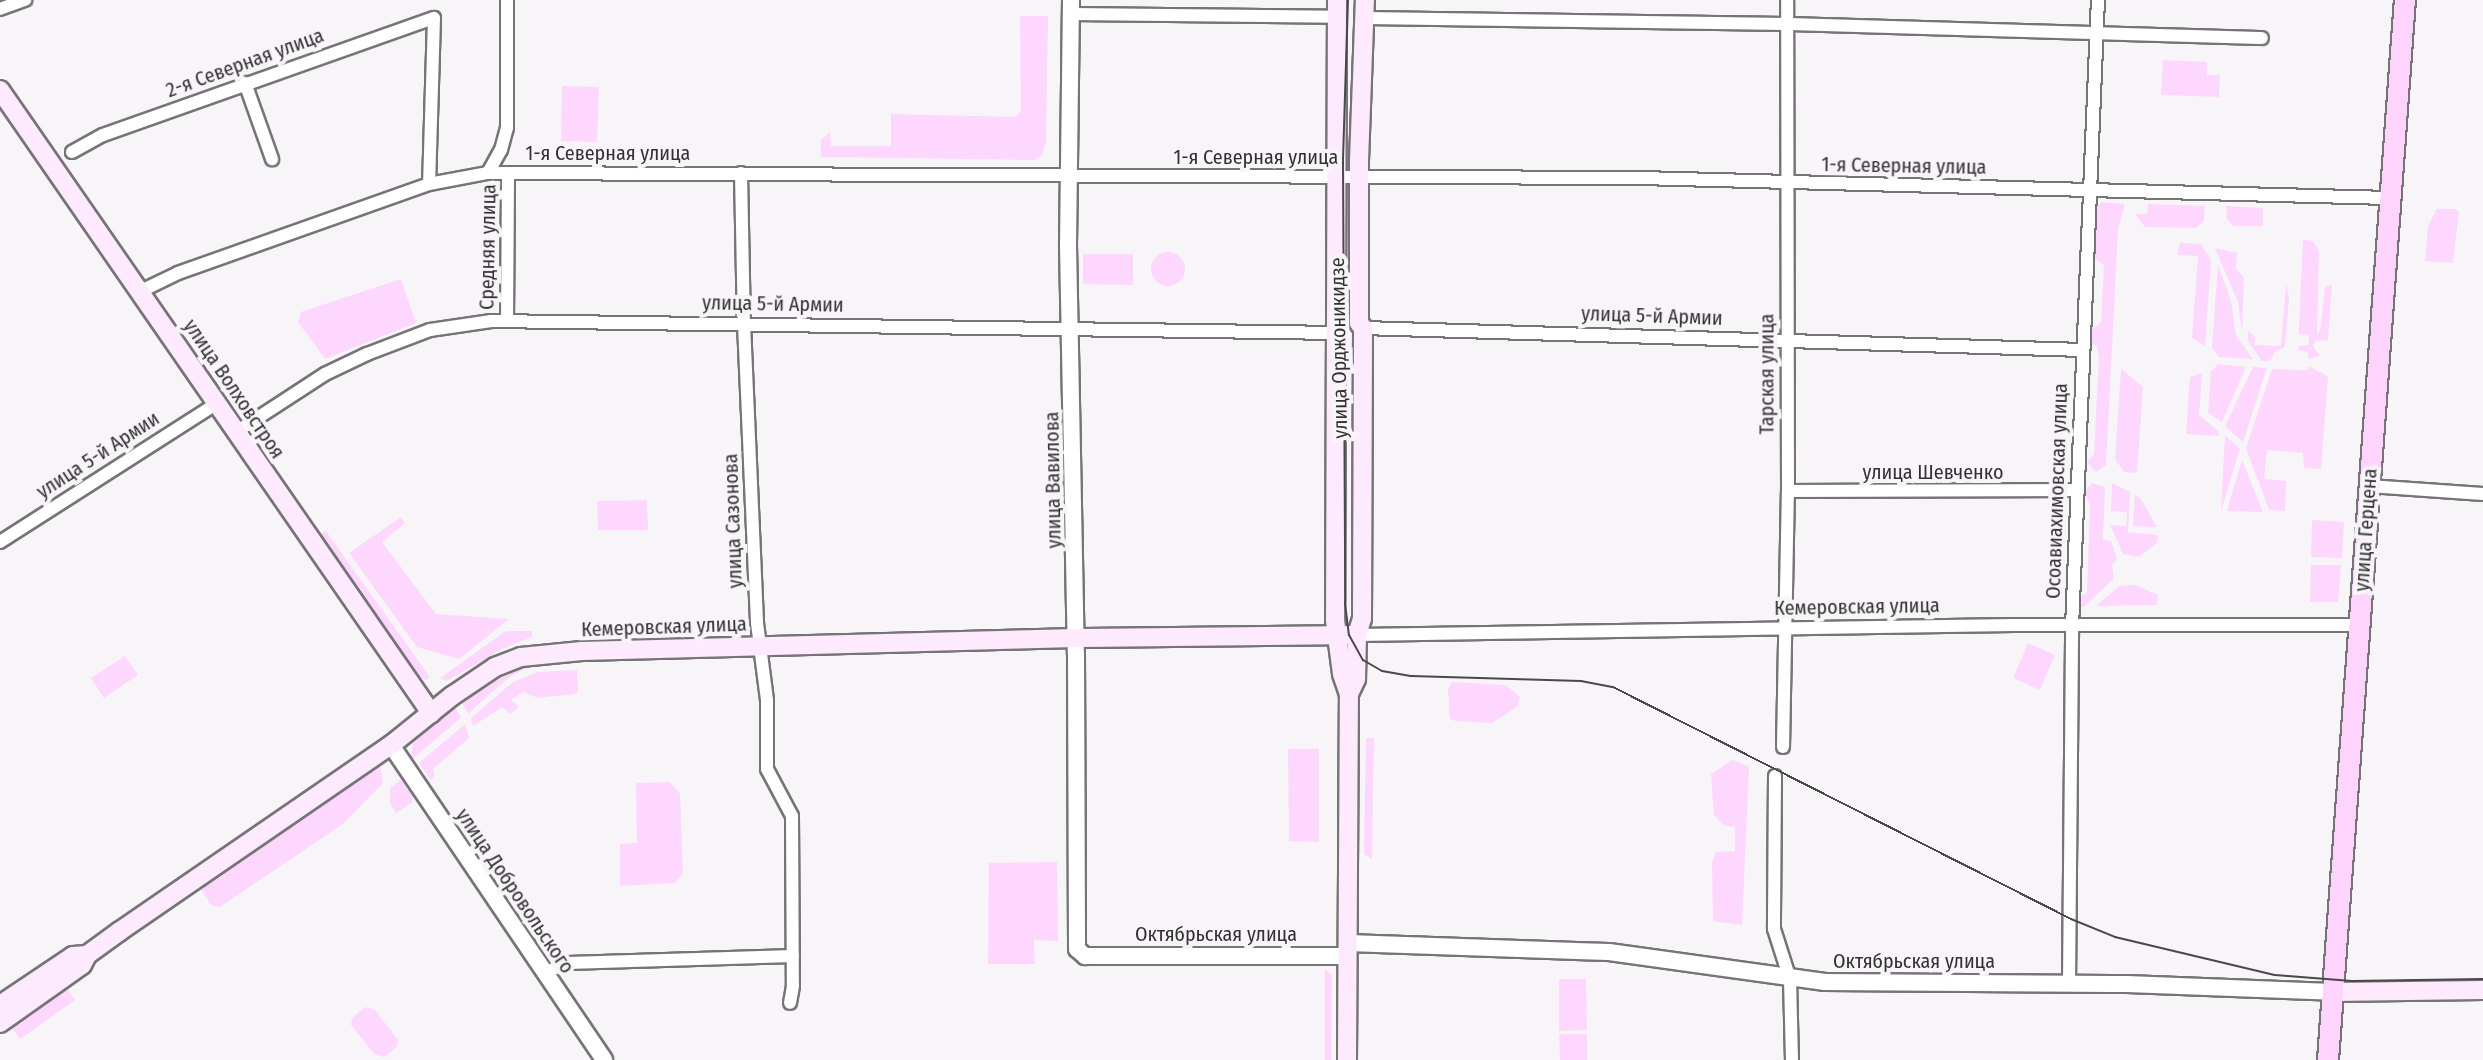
<!DOCTYPE html>
<html>
<head>
<meta charset="utf-8">
<style>
	body { margin:0 }
	#map { position:relative; width:2483px; height:1060px; overflow:hidden; background:#f8f5f8; font-family:"Fira Sans Condensed",sans-serif }
	div>[style] { position:absolute }
	[style*='--x'] { left:calc(var(--x)*1px); top:calc(var(--y)*1px); width:calc(var(--w)*1px); rotate:calc(var(--a)*1deg) }
	.green>* { inset:0; background:#fdd7fd }
	.round { border-radius:50% }
	.roads { filter:drop-shadow(2px 0 #777477) drop-shadow(-2px 0 #777477) drop-shadow(0 2px #777477) drop-shadow(0 -2px #777477) }
	.minor>* { height:12px; margin:-6px; padding:0 6px; transform-origin:6px; border-radius:6px; background:#fff }
	.tertiary>* { height:16px; margin:-8px; padding:0 8px; transform-origin:8px; border-radius:8px; background:#fff }
	.secondary>* { height:18px; margin:-9px; padding:0 9px; transform-origin:9px; border-radius:9px; background:#feeafe }
	.primary>* { height:20px; margin:-10px; padding:0 10px; transform-origin:10px; border-radius:10px; background:#fed4fd }
	.tram>* { height:2px; margin:-1px; padding:0 1px; transform-origin:1px; border-radius:1px; background:#4a484a }
	span { translate:-50% -50%; white-space:nowrap; text-align:center; line-height:1.15; -webkit-text-stroke:8px #f8f5f8; paint-order:stroke }
	.street-label { font-size:20px; color:#323032 }
</style>
</head>
<body>
<div id="map">
	<div class="green">
		<i style="clip-path:polygon(1020px 16px,1048px 16px,1046px 142px,1042px 155px,1034px 160px,821px 157px,821px 140px,830px 132px,831px 146px,891px 146px,891px 114px,1016px 117px,1021px 111px)"></i>
		<i style="clip-path:polygon(2163px 60px,2207px 62px,2207px 75px,2220px 75px,2219px 97px,2161px 95px)"></i>
		<i style="clip-path:polygon(562px 86px,599px 87px,597px 142px,561px 141px)"></i>
		<i style="clip-path:polygon(2102px 202px,2125px 204px,2118px 229px,2106px 465px,2096px 472px,2087px 462px,2094px 454px,2099px 358px,2097px 346px,2088px 342px,2089px 330px,2101px 323px,2104px 265px,2091px 255px,2094px 210px)"></i>
		<i style="clip-path:polygon(2148px 204px,2205px 206px,2204px 221px,2196px 228px,2145px 227px,2135px 214px,2147px 214px)"></i>
		<i style="clip-path:polygon(2226px 206px,2263px 208px,2263px 226px,2233px 226px,2227px 219px)"></i>
		<i style="clip-path:polygon(2437px 209px,2456px 209px,2459px 212px,2453px 263px,2425px 261px,2428px 226px)"></i>
		<i style="clip-path:polygon(2303px 239px,2314px 242px,2319px 251px,2317px 334px,2320px 330px,2325px 287px,2332px 284px,2328px 340px,2316px 341px,2313px 346px,2320px 356px,2308px 359px,2308px 352px,2298px 350px,2299px 346px,2309px 345px,2309px 335px,2299px 334px,2299px 327px)"></i>
		<i style="clip-path:polygon(2180px 243px,2201px 244px,2211px 259px,2205px 346px,2192px 338px,2198px 256px,2177px 255px)"></i>
		<i style="clip-path:polygon(2215px 248px,2237px 253px,2236px 269px,2244px 277px,2242px 333px,2238px 302px)"></i>
		<i class="round" style="left:1151px;top:252px;width:34px;height:34px"></i>
		<i style="clip-path:polygon(1083px 254px,1133px 254px,1133px 285px,1083px 284px)"></i>
		<i style="clip-path:polygon(2218px 265px,2231px 301px,2236px 336px,2253px 359px,2219px 357px,2212px 348px)"></i>
		<i style="clip-path:polygon(401px 279px,416px 323px,325px 359px,298px 322px,301px 312px)"></i>
		<i style="clip-path:polygon(2286px 284px,2289px 297px,2285px 347px,2275px 352px,2270px 361px,2262px 361px,2248px 341px,2248px 331px,2255px 337px,2254px 345px,2281px 346px)"></i>
		<i style="clip-path:polygon(2218px 364px,2246px 367px,2222px 422px,2208px 413px,2211px 372px)"></i>
		<i style="clip-path:polygon(2308px 366px,2328px 376px,2321px 469px,2304px 468px,2303px 453px,2267px 450px,2264px 479px,2286px 481px,2285px 511px,2269px 510px,2246px 448px,2272px 369px,2308px 370px)"></i>
		<i style="clip-path:polygon(2253px 367px,2267px 368px,2243px 442px,2225px 426px)"></i>
		<i style="clip-path:polygon(2121px 369px,2143px 387px,2137px 473px,2124px 472px,2115px 459px)"></i>
		<i style="clip-path:polygon(2202px 373px,2199px 415px,2218px 431px,2219px 436px,2186px 434px,2190px 377px)"></i>
		<i style="clip-path:polygon(2225px 435px,2240px 449px,2221px 511px)"></i>
		<i style="clip-path:polygon(2242px 460px,2263px 512px,2227px 511px)"></i>
		<i style="clip-path:polygon(2092px 483px,2105px 487px,2103px 540px,2111px 541px,2117px 559px,2112px 565px,2114px 578px,2084px 607px,2077px 607px,2078px 597px,2087px 593px,2090px 505px,2084px 492px)"></i>
		<i style="clip-path:polygon(2112px 483px,2130px 492px,2128px 532px,2158px 535px,2157px 543px,2139px 557px,2123px 554px,2110px 525px,2126px 526px,2127px 512px,2111px 511px)"></i>
		<i style="clip-path:polygon(2135px 494px,2141px 499px,2157px 527px,2133px 526px)"></i>
		<i style="clip-path:polygon(647px 500px,648px 530px,598px 530px,597px 501px)"></i>
		<i style="clip-path:polygon(401px 517px,405px 523px,382px 542px,436px 614px,509px 619px,459px 659px,417px 647px,349px 553px)"></i>
		<i style="clip-path:polygon(2312px 520px,2344px 522px,2342px 558px,2311px 557px)"></i>
		<i style="clip-path:polygon(326px 531px,430px 677px,426px 680px,415px 675px,317px 537px)"></i>
		<i style="clip-path:polygon(2311px 565px,2341px 565px,2338px 602px,2310px 602px)"></i>
		<i style="clip-path:polygon(2136px 585px,2158px 595px,2157px 605px,2096px 606px,2119px 586px)"></i>
		<i style="clip-path:polygon(506px 631px,532px 631px,532px 637px,502px 649px,447px 681px,440px 678px)"></i>
		<i style="clip-path:polygon(2028px 643px,2055px 655px,2040px 690px,2013px 678px)"></i>
		<i style="clip-path:polygon(125px 656px,138px 675px,104px 698px,91px 678px)"></i>
		<i style="clip-path:polygon(577px 659px,527px 668px,508px 678px,468px 714px,460px 699px,527px 665px)"></i>
		<i style="clip-path:polygon(577px 670px,578px 691px,575px 694px,538px 698px,523px 692px,511px 700px,519px 707px,510px 714px,502px 707px,473px 726px,471px 718px,513px 682px,538px 672px)"></i>
		<i style="clip-path:polygon(1452px 682px,1506px 685px,1520px 697px,1518px 706px,1492px 723px,1456px 721px,1450px 719px,1448px 689px)"></i>
		<i style="clip-path:polygon(453px 703px,461px 718px,410px 761px,413px 742px)"></i>
		<i style="clip-path:polygon(465px 724px,469px 738px,433px 769px,435px 775px,431px 780px,419px 763px)"></i>
		<i style="clip-path:polygon(1366px 738px,1374px 738px,1372px 859px,1364px 854px)"></i>
		<i style="clip-path:polygon(1288px 749px,1319px 749px,1319px 842px,1289px 841px)"></i>
		<i style="clip-path:polygon(1732px 760px,1749px 767px,1742px 925px,1713px 921px,1712px 862px,1716px 852px,1735px 851px,1735px 827px,1723px 825px,1714px 815px,1711px 774px)"></i>
		<i style="clip-path:polygon(380px 765px,383px 783px,343px 824px,220px 907px,212px 906px,200px 888px)"></i>
		<i style="clip-path:polygon(401px 779px,413px 797px,412px 803px,396px 813px,390px 803px,390px 788px)"></i>
		<i style="clip-path:polygon(670px 782px,680px 794px,683px 873px,675px 883px,620px 886px,620px 844px,637px 843px,636px 783px)"></i>
		<i style="clip-path:polygon(1057px 862px,1058px 941px,1034px 940px,1035px 964px,988px 964px,989px 863px)"></i>
		<i style="clip-path:polygon(1325px 969px,1332px 975px,1331px 1060px,1325px 1060px)"></i>
		<i style="clip-path:polygon(1559px 979px,1586px 979px,1587px 1030px,1559px 1031px)"></i>
		<i style="clip-path:polygon(63px 983px,75px 1000px,20px 1039px,8px 1022px)"></i>
		<i style="clip-path:polygon(365px 1007px,375px 1010px,398px 1040px,397px 1047px,384px 1057px,374px 1054px,351px 1025px,352px 1018px)"></i>
		<i style="clip-path:polygon(1559px 1034px,1587px 1034px,1587px 1060px,1560px 1060px)"></i>
	</div>
	<div class="roads">
		<div class="minor">
			<i style="--x:0;--y:9;--w:27;--a:-20"></i>
			<i style="--x:1071;--y:14;--w:266;--a:0.6"></i>
			<i style="--x:1366;--y:18;--w:421;--a:0.8"></i>
			<i style="--x:1787;--y:24;--w:475;--a:1.7"></i>
			<i style="--x:245;--y:83;--w:81;--a:70.4"></i>
			<i style="--x:72;--y:152;--w:35;--a:-29"></i>
			<i style="--x:103;--y:135;--w:351;--a:-19.5"></i>
			<i style="--x:434;--y:18;--w:166;--a:91.7"></i>
			<i style="--x:488;--y:173;--w:26;--a:-61"></i>
			<i style="--x:501;--y:150;--w:23;--a:-75"></i>
			<i style="--x:507;--y:128;--w:128;--a:-90"></i>
			<i style="--x:741;--y:173;--w:151;--a:88.9"></i>
			<i style="--x:744;--y:324;--w:299;--a:87.5"></i>
			<i style="--x:757;--y:623;--w:78;--a:82.6"></i>
			<i style="--x:767;--y:700;--w:69;--a:90"></i>
			<i style="--x:767;--y:769;--w:53;--a:62"></i>
			<i style="--x:792;--y:816;--w:170;--a:89.7"></i>
			<i style="--x:793;--y:986;--w:17;--a:100"></i>
			<i style="--x:141;--y:291;--w:41;--a:-25.9"></i>
			<i style="--x:178;--y:273;--w:266;--a:-19.5"></i>
			<i style="--x:429;--y:184;--w:60;--a:-10.6"></i>
			<i style="--x:488;--y:173;--w:1152;--a:0.25"></i>
			<i style="--x:1640;--y:178;--w:751;--a:1.53"></i>
			<i style="--x:507;--y:321;--w:148;--a:-89.6"></i>
			<i style="--x:1363;--y:328;--w:719;--a:1.75"></i>
			<i style="--x:236;--y:432;--w:106;--a:-33.1"></i>
			<i style="--x:325;--y:374;--w:47;--a:-25.5"></i>
			<i style="--x:367;--y:354;--w:67;--a:-20.9"></i>
			<i style="--x:430;--y:330;--w:62;--a:-8.4"></i>
			<i style="--x:491;--y:321;--w:845;--a:0.81"></i>
			<i style="--x:2369;--y:486;--w:114;--a:4"></i>
			<i style="--x:1788;--y:491;--w:289;--a:-0.2"></i>
			<i style="--x:0;--y:542;--w:258;--a:-32.6"></i>
			<i style="--x:1357;--y:635;--w:657;--a:-0.87"></i>
			<i style="--x:2014;--y:625;--w:345;--a:0"></i>
			<i style="--x:1783;--y:747;--w:256;--a:-88.9"></i>
			<i style="--x:1788;--y:491;--w:491;--a:-90.1"></i>
			<i style="--x:1775;--y:776;--w:153;--a:90.4"></i>
			<i style="--x:1774;--y:929;--w:52;--a:72.3"></i>
			<i style="--x:1790;--y:979;--w:81;--a:88.6"></i>
			<i style="--x:546;--y:972;--w:24;--a:-22"></i>
			<i style="--x:568;--y:963;--w:225;--a:-1.8"></i>
			<i style="--x:2069;--y:984;--w:357;--a:-89.5"></i>
			<i style="--x:2072;--y:627;--w:628;--a:-87.63"></i>
		</div>
		<div class="tertiary">
			<i style="--x:1071;--y:0;--w:245;--a:90.7"></i>
			<i style="--x:1068;--y:245;--w:409;--a:88.9"></i>
			<i style="--x:1076;--y:654;--w:295;--a:89.8"></i>
			<i style="--x:1077;--y:949;--w:11;--a:41"></i>
			<i style="--x:1085;--y:956;--w:262;--a:0"></i>
			<i style="--x:391;--y:745;--w:380;--a:55.9"></i>
			<i style="--x:1348;--y:943;--w:261;--a:2"></i>
			<i style="--x:1609;--y:952;--w:218;--a:7.9"></i>
			<i style="--x:1825;--y:982;--w:302;--a:0.4"></i>
			<i style="--x:2127;--y:984;--w:205;--a:2.2"></i>
		</div>
		<div class="secondary">
			<i style="--x:1337;--y:0;--w:620;--a:90.18"></i>
			<i style="--x:1335;--y:620;--w:54;--a:82.6"></i>
			<i style="--x:1342;--y:674;--w:21;--a:71"></i>
			<i style="--x:0;--y:90;--w:758;--a:55.32"></i>
			<i style="--x:2332;--y:992;--w:151;--a:-0.8"></i>
			<i style="--x:0;--y:1005;--w:88;--a:-33.9"></i>
			<i style="--x:73;--y:956;--w:14;--a:-4"></i>
			<i style="--x:0;--y:1023;--w:100;--a:-35.3"></i>
			<i style="--x:82;--y:965;--w:11;--a:-63"></i>
			<i style="--x:87;--y:955;--w:41;--a:-36"></i>
			<i style="--x:120;--y:931;--w:329;--a:-34.5"></i>
			<i style="--x:391;--y:745;--w:78;--a:-38.8"></i>
			<i style="--x:452;--y:696;--w:52;--a:-34"></i>
			<i style="--x:495;--y:667;--w:28;--a:-21"></i>
			<i style="--x:521;--y:657;--w:61;--a:-5.6"></i>
			<i style="--x:582;--y:651;--w:494;--a:-1.5"></i>
			<i style="--x:1076;--y:638;--w:281;--a:-0.6"></i>
			<i style="--x:1347;--y:1060;--w:366;--a:-89.7"></i>
			<i style="--x:1349;--y:694;--w:17;--a:-65"></i>
			<i style="--x:1356;--y:679;--w:44;--a:-88.7"></i>
			<i style="--x:1357;--y:635;--w:17;--a:-73"></i>
			<i style="--x:1362;--y:619;--w:291;--a:-89.8"></i>
			<i style="--x:1363;--y:328;--w:6;--a:-129"></i>
			<i style="--x:1359;--y:323;--w:162;--a:-90"></i>
			<i style="--x:1359;--y:161;--w:161;--a:-87.9"></i>
		</div>
		<div class="primary">
			<i style="--x:2328;--y:1060;--w:1063;--a:-85.85"></i>
		</div>
	</div>
	<div class="tram">
		<i style="--x:1348;--y:0;--w:161;--a:91.8"></i>
		<i style="--x:1343;--y:161;--w:442;--a:89.7"></i>
		<i style="--x:1345;--y:603;--w:32;--a:83"></i>
		<i style="--x:1349;--y:635;--w:29;--a:61"></i>
		<i style="--x:1363;--y:660;--w:22;--a:30"></i>
		<i style="--x:1382;--y:671;--w:29;--a:10"></i>
		<i style="--x:1411;--y:676;--w:170;--a:1.7"></i>
		<i style="--x:1581;--y:681;--w:33;--a:11"></i>
		<i style="--x:1613;--y:687;--w:513;--a:26.86"></i>
		<i style="--x:2071;--y:919;--w:48;--a:22.2"></i>
		<i style="--x:2115;--y:937;--w:164;--a:13.4"></i>
		<i style="--x:2275;--y:975;--w:77;--a:4.5"></i>
		<i style="--x:2352;--y:981;--w:131;--a:-0.9"></i>
	</div>
	<div class="street-label">
		<span style="left:245px;top:63px;rotate:-20deg">2-я Северная улица</span>
		<span style="left:608px;top:153px">1-я Северная улица</span>
		<span style="left:1256px;top:157px">1-я Северная улица</span>
		<span style="left:1904px;top:166px;rotate:1deg">1-я Северная улица</span>
		<span style="left:488px;top:247px;rotate:-89deg">Средняя улица</span>
		<span style="left:773px;top:304px;rotate:1deg">улица 5-й Армии</span>
		<span style="left:1652px;top:316px;rotate:2deg">улица 5-й Армии</span>
		<span style="left:1339px;top:348px;rotate:-91deg">улица Орджоникидзе</span>
		<span style="left:1767px;top:374px;rotate:-90deg">Тарская улица</span>
		<span style="left:234px;top:389px;rotate:56deg">улица Волховстроя</span>
		<span style="left:98px;top:455px;rotate:-33deg">улица 5-й Армии</span>
		<span style="left:1933px;top:472px">улица Шевченко</span>
		<span style="left:1053px;top:480px;rotate:-91deg">улица Вавилова</span>
		<span style="left:2057px;top:491px;rotate:-88deg">Осоавиахимовская улица</span>
		<span style="left:733px;top:521px;rotate:-92deg">улица Сазонова</span>
		<span style="left:2366px;top:530px;rotate:-86deg">улица Герцена</span>
		<span style="left:1857px;top:607px;rotate:-1deg">Кемеровская улица</span>
		<span style="left:664px;top:627px;rotate:-2deg">Кемеровская улица</span>
		<span style="left:515px;top:891px;rotate:56deg">улица Добровольского</span>
		<span style="left:1216px;top:934px">Октябрьская улица</span>
		<span style="left:1914px;top:961px">Октябрьская улица</span>
	</div>
</div>
</body>
</html>
